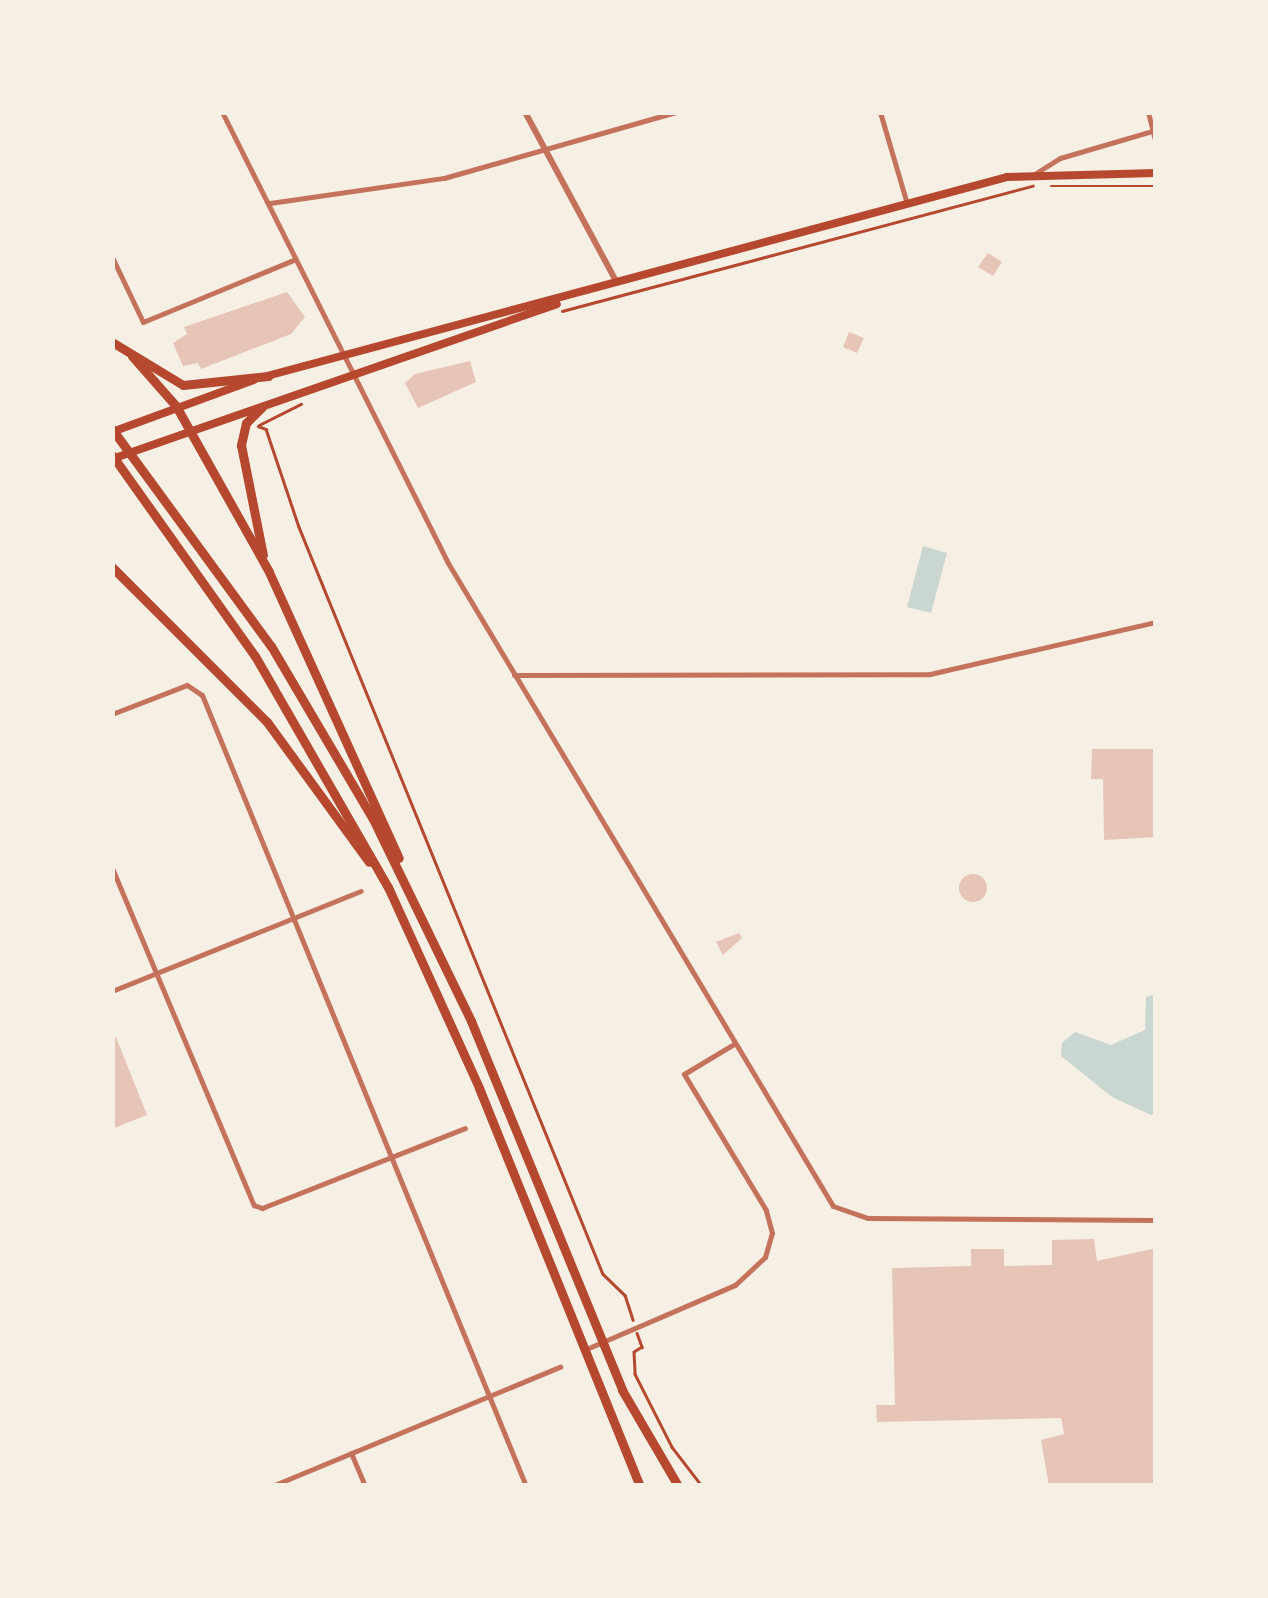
<!DOCTYPE html>
<html>
<head>
<meta charset="utf-8">
<style>
	body { margin:0 }
	#map { position:relative; width:1268px; height:1598px; overflow:hidden; background:#f6efe4; font-family:"Asap Condensed",sans-serif }
	div>[style] { position:absolute }
	[style*='--x'] { left:calc(var(--x)*1px); top:calc(var(--y)*1px); width:calc(var(--w)*1px); rotate:calc(var(--a)*1deg) }
	.water>* { inset:0; background:#c9d6d2 }
	.building>* { inset:0; background:#e6c5b7 }
	.round { border-radius:50% }
	.path>* { height:2.5px; margin:-1.25px; padding:0 1.25px; transform-origin:1.25px; border-radius:1.25px; background:#b5482f }
	.minor>* { height:5px; margin:-2.5px; padding:0 2.5px; transform-origin:2.5px; border-radius:2.5px; background:#c5725c }
	.tertiary>* { height:6px; margin:-3px; padding:0 3px; transform-origin:3px; border-radius:3px; background:#c5725c }
	.secondary>* { height:8px; margin:-4px; padding:0 4px; transform-origin:4px; border-radius:4px; background:#b5482f }
	.primary>* { height:9px; margin:-4.5px; padding:0 4.5px; transform-origin:4.5px; border-radius:4.5px; background:#b5482f }
	span { translate:-50% -50%; white-space:nowrap; text-align:center; line-height:1.15; -webkit-text-stroke:10px #f6efe4; paint-order:stroke }
	.frame { position:absolute; inset:0; border:115px solid #f6efe4; pointer-events:none }
</style>
</head>
<body>
<div id="map">
	<div class="water">
		<i style="clip-path:polygon(923px 546px,947px 553px,931px 613px,907px 607px)"></i>
		<i style="clip-path:polygon(1156px 994px,1156px 1113px,1151px 1115px,1112px 1097px,1061px 1056px,1062px 1043px,1075px 1032px,1111px 1045px,1145px 1030px,1146px 997px)"></i>
	</div>
	<div class="building">
		<i style="clip-path:polygon(988px 253px,1002px 262px,993px 276px,978px 267px)"></i>
		<i style="clip-path:polygon(287px 292px,305px 317px,291px 334px,201px 369px,198px 363px,183px 366px,173px 343px,187px 334px,184px 327px)"></i>
		<i style="clip-path:polygon(849px 332px,864px 338px,857px 353px,843px 347px)"></i>
		<i style="clip-path:polygon(470px 361px,476px 382px,418px 408px,405px 383px,415px 374px)"></i>
		<i style="clip-path:polygon(1092px 749px,1156px 749px,1156px 837px,1104px 840px,1103px 779px,1091px 779px)"></i>
		<i class="round" style="left:959px;top:874px;width:28px;height:28px"></i>
		<i style="clip-path:polygon(739px 933px,742px 938px,723px 955px,716px 942px)"></i>
		<i style="clip-path:polygon(116px 1037px,147px 1115px,112px 1129px,112px 1038px)"></i>
		<i style="clip-path:polygon(1094px 1239px,1097px 1261px,1156px 1248px,1156px 1486px,1049px 1486px,1041px 1440px,1064px 1434px,1061px 1418px,877px 1422px,876px 1405px,895px 1405px,892px 1268px,971px 1266px,971px 1249px,1004px 1249px,1004px 1266px,1052px 1265px,1052px 1240px)"></i>
	</div>
	<div class="path">
		<i style="--x:1051;--y:186;--w:105;--a:0"></i>
		<i style="--x:562;--y:311;--w:487;--a:-14.9"></i>
		<i style="--x:259;--y:425;--w:47;--a:-26.6"></i>
		<i style="--x:258;--y:426;--w:9;--a:21"></i>
		<i style="--x:266;--y:429;--w:103;--a:71.4"></i>
		<i style="--x:299;--y:527;--w:806;--a:67.86"></i>
		<i style="--x:603;--y:1274;--w:30;--a:44"></i>
		<i style="--x:625;--y:1295;--w:26;--a:72"></i>
		<i style="--x:637;--y:1333;--w:15;--a:70"></i>
		<i style="--x:642;--y:1347;--w:9;--a:148"></i>
		<i style="--x:634;--y:1352;--w:22;--a:87"></i>
		<i style="--x:635;--y:1374;--w:82;--a:63.1"></i>
		<i style="--x:672;--y:1447;--w:49;--a:52.4"></i>
	</div>
	<div class="minor">
		<i style="--x:222;--y:112;--w:504;--a:63.38"></i>
		<i style="--x:448;--y:563;--w:749;--a:59.09"></i>
		<i style="--x:833;--y:1206;--w:37;--a:19"></i>
		<i style="--x:868;--y:1218;--w:288;--a:0.4"></i>
		<i style="--x:880;--y:112;--w:96;--a:73.6"></i>
		<i style="--x:1148;--y:112;--w:33;--a:76"></i>
		<i style="--x:1036;--y:173;--w:28;--a:-32"></i>
		<i style="--x:1060;--y:158;--w:100;--a:-16.3"></i>
		<i style="--x:270;--y:203;--w:176;--a:-8.2"></i>
		<i style="--x:444;--y:178;--w:241;--a:-15.9"></i>
		<i style="--x:112;--y:257;--w:72;--a:64.5"></i>
		<i style="--x:143;--y:322;--w:165;--a:-22.4"></i>
		<i style="--x:514;--y:675;--w:416;--a:-0.1"></i>
		<i style="--x:930;--y:674;--w:232;--a:-13"></i>
		<i style="--x:112;--y:714;--w:80;--a:-21.1"></i>
		<i style="--x:187;--y:685;--w:18;--a:34"></i>
		<i style="--x:202;--y:695;--w:855;--a:67.73"></i>
		<i style="--x:112;--y:868;--w:366;--a:67.2"></i>
		<i style="--x:254;--y:1205;--w:9;--a:21"></i>
		<i style="--x:262;--y:1208;--w:218;--a:-21.5"></i>
		<i style="--x:112;--y:991;--w:268;--a:-21.9"></i>
		<i style="--x:584;--y:1350;--w:164;--a:-23.3"></i>
		<i style="--x:735;--y:1285;--w:41;--a:-43"></i>
		<i style="--x:765;--y:1257;--w:25;--a:-74"></i>
		<i style="--x:772;--y:1233;--w:24;--a:-105"></i>
		<i style="--x:766;--y:1210;--w:159;--a:-121.1"></i>
		<i style="--x:684;--y:1074;--w:58;--a:-31"></i>
		<i style="--x:351;--y:1453;--w:36;--a:67"></i>
		<i style="--x:272;--y:1486;--w:312;--a:-22.5"></i>
	</div>
	<div class="tertiary">
		<i style="--x:525;--y:112;--w:194;--a:61.7"></i>
	</div>
	<div class="secondary">
		<i style="--x:267;--y:376;--w:766;--a:-15.05"></i>
		<i style="--x:1007;--y:177;--w:149;--a:-1.5"></i>
		<i style="--x:112;--y:432;--w:151;--a:-20.1"></i>
		<i style="--x:112;--y:459;--w:471;--a:-19.2"></i>
	</div>
	<div class="primary">
		<i style="--x:112;--y:342;--w:83;--a:31.2"></i>
		<i style="--x:183;--y:385;--w:86;--a:-6"></i>
		<i style="--x:132;--y:356;--w:67;--a:48.7"></i>
		<i style="--x:176;--y:406;--w:190;--a:60.7"></i>
		<i style="--x:269;--y:572;--w:314;--a:65.6"></i>
		<i style="--x:262;--y:407;--w:23;--a:135"></i>
		<i style="--x:246;--y:423;--w:23;--a:103"></i>
		<i style="--x:241;--y:445;--w:112;--a:78.7"></i>
		<i style="--x:112;--y:429;--w:269;--a:53.8"></i>
		<i style="--x:271;--y:646;--w:201;--a:59.5"></i>
		<i style="--x:373;--y:819;--w:225;--a:64.1"></i>
		<i style="--x:471;--y:1021;--w:399;--a:67.7"></i>
		<i style="--x:622;--y:1390;--w:111;--a:59.7"></i>
		<i style="--x:112;--y:455;--w:247;--a:54.6"></i>
		<i style="--x:255;--y:656;--w:267;--a:60.1"></i>
		<i style="--x:388;--y:887;--w:221;--a:65.6"></i>
		<i style="--x:479;--y:1088;--w:429;--a:68"></i>
		<i style="--x:112;--y:567;--w:219;--a:45"></i>
		<i style="--x:267;--y:722;--w:173;--a:53.9"></i>
	</div>
	<div class="frame"></div>
</div>
</body>
</html>
